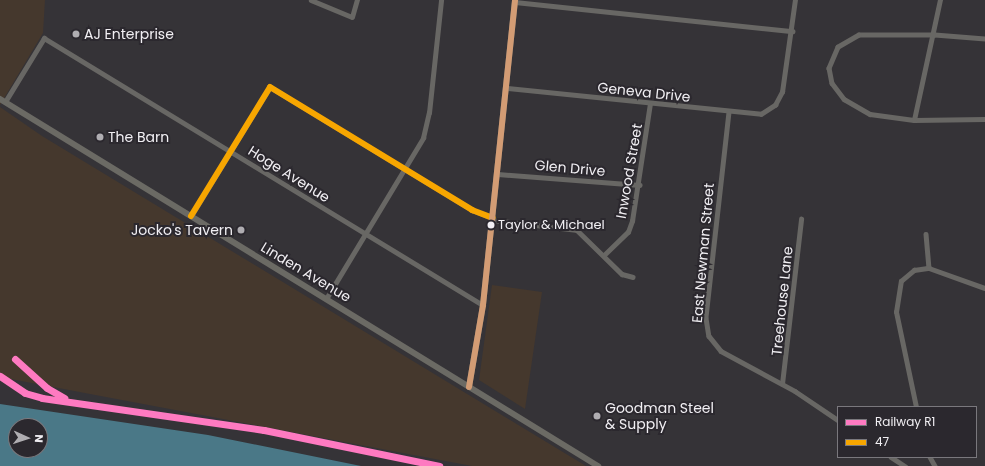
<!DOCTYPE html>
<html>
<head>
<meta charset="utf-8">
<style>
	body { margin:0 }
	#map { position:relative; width:985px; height:466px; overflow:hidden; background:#353337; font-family:Poppins,sans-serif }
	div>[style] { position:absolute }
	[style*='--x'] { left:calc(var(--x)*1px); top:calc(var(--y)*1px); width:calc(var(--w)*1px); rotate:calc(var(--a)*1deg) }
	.industrial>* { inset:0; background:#45382d }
	.water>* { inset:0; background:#4a7887 }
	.street>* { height:4.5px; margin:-2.25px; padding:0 2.25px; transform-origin:2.25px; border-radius:2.25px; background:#686764 }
	.secondary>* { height:6px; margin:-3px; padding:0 3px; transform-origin:3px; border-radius:3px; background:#6b6a64 }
	.bus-1>* { height:6px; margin:-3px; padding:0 3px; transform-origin:3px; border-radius:3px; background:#f7a600 }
	.bus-2>* { height:6px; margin:-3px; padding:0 3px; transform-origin:3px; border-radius:3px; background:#d39c74 }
	.rail-1>* { height:7px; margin:-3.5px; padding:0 3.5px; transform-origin:3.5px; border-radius:3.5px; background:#fe7ac1 }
	.dots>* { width:11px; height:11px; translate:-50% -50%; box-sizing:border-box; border:2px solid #2b282e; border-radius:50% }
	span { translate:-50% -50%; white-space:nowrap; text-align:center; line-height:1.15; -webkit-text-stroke:4px #2b282e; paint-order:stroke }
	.bus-label { font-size:13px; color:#f1eff3 }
	.left { translate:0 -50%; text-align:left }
	.poi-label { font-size:14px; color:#f1eff3 }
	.right { translate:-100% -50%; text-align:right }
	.street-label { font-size:14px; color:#f1eff3 }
	.legend { position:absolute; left:837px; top:406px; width:140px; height:52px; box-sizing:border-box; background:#2b282e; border:1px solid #7a787d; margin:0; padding:5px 7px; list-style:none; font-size:12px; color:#f1eff3 }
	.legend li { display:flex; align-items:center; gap:8px; height:20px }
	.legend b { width:20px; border:1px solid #7a787d }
	.north { position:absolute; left:8px; top:418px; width:40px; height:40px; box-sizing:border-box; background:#2b282e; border:1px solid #7a787d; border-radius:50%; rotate:93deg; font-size:11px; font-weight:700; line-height:16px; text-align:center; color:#f1eff3 }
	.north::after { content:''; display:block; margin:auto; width:14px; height:18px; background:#afadb1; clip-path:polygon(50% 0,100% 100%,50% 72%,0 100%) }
</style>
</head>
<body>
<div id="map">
	<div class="industrial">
		<i style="clip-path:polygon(0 0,45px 0,43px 33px,0 105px)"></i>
		<i style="clip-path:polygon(0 107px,42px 136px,586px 466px,472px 466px,0 377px)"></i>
		<i style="clip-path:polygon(492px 285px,542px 292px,525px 409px,479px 380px)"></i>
	</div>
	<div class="water">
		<i style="clip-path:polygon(evenodd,0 404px,208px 435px,361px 466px,0 466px,0 404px,16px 426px,40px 426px,40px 450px,16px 450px,16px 426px)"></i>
	</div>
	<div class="street">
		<i style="--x:311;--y:0;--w:44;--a:22.5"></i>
		<i style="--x:352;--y:17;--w:18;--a:-74"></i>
		<i style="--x:515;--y:2;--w:279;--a:6"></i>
		<i style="--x:985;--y:39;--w:50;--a:-175.4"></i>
		<i style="--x:935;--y:35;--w:76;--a:180"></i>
		<i style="--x:859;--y:35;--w:24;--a:150"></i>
		<i style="--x:838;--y:47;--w:23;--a:113"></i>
		<i style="--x:829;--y:68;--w:15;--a:79"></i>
		<i style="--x:832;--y:83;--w:20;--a:53"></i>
		<i style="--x:844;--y:99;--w:30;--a:30"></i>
		<i style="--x:870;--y:114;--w:44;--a:7.8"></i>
		<i style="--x:914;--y:120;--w:71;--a:-0.8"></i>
		<i style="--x:507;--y:88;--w:255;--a:5.8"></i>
		<i style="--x:761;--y:114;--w:17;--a:-33"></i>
		<i style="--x:775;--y:105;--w:15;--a:-62"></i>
		<i style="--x:782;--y:92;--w:93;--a:-82"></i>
		<i style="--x:5;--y:102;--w:75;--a:-58.6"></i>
		<i style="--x:44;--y:38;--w:514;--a:31.31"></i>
		<i style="--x:729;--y:112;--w:207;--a:96.4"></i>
		<i style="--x:706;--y:318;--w:18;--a:81"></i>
		<i style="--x:709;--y:336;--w:19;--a:51"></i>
		<i style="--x:721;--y:351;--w:84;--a:28.4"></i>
		<i style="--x:795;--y:391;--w:52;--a:34"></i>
		<i style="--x:914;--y:120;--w:123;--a:-77.8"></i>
		<i style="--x:498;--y:174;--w:142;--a:4.4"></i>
		<i style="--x:191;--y:216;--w:151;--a:-58.5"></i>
		<i style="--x:270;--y:87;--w:237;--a:31.3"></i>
		<i style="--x:472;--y:210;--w:22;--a:21"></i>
		<i style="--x:493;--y:220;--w:85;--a:6.8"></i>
		<i style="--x:577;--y:230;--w:63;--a:44.4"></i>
		<i style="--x:622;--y:274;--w:11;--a:15"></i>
		<i style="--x:926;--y:234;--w:34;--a:85"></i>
		<i style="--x:604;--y:255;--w:33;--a:-44"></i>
		<i style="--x:628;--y:232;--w:12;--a:-70"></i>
		<i style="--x:632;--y:221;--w:118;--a:-81.3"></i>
		<i style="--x:326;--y:299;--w:188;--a:-58.9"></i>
		<i style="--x:423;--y:138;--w:26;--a:-77"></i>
		<i style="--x:429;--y:113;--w:114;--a:-83.9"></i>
		<i style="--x:782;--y:384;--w:166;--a:-83.4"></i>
		<i style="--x:916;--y:407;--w:97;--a:-101.9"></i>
		<i style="--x:896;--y:312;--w:31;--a:-81"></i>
		<i style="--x:901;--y:281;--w:17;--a:-40"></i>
		<i style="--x:914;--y:270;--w:15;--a:-8"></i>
		<i style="--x:929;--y:268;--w:59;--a:19.7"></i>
		<i style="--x:891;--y:457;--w:17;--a:33"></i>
		<i style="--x:930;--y:457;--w:10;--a:61"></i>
	</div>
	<div class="secondary">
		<i style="--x:0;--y:99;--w:702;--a:31.54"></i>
		<i style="--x:469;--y:387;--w:83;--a:-80.3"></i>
		<i style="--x:483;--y:305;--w:307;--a:-84"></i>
	</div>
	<div class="bus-1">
		<i style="--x:191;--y:216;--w:151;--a:-58.5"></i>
		<i style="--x:270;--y:87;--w:237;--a:31.3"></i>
		<i style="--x:472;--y:210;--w:22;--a:21"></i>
	</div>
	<div class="bus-2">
		<i style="--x:469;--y:387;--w:83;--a:-80.3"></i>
		<i style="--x:483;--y:305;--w:307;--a:-84"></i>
	</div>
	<div class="rail-1">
		<i style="--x:15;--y:359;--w:43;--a:42.2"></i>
		<i style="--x:47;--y:388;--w:20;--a:30"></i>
		<i style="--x:0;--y:376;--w:30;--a:34"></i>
		<i style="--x:25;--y:393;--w:18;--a:16"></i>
		<i style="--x:42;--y:398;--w:224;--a:8.2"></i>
		<i style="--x:264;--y:430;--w:179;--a:11.6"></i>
	</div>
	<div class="dots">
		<i style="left:76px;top:34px;background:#afadb1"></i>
		<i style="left:100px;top:137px;background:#afadb1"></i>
		<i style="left:491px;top:225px;background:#f1eff3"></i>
		<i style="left:241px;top:230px;background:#afadb1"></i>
		<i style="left:597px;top:416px;background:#afadb1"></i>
	</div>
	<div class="bus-label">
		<span class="left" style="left:498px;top:225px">Taylor &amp; Michael</span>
	</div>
	<div class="poi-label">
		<span class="left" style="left:84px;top:34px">AJ Enterprise</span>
		<span class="left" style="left:108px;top:137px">The Barn</span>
		<span class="right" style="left:233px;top:230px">Jocko's Tavern</span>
		<span class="left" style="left:605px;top:416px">Goodman Steel<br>&amp; Supply</span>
	</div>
	<div class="street-label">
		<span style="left:644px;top:92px;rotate:6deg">Geneva Drive</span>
		<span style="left:570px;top:168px;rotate:5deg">Glen Drive</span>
		<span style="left:629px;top:171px;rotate:-80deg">Inwood Street</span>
		<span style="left:289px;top:174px;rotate:32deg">Hoge Avenue</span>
		<span style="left:703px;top:253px;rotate:-85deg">East Newman Street</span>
		<span style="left:306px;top:272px;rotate:31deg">Linden Avenue</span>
		<span style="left:782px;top:301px;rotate:-84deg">Treehouse Lane</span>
	</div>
	<ul class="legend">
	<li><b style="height:5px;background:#fe7ac1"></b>Railway R1</li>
	<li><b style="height:5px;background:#f7a600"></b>47</li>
	</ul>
	<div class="north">N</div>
</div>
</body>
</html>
